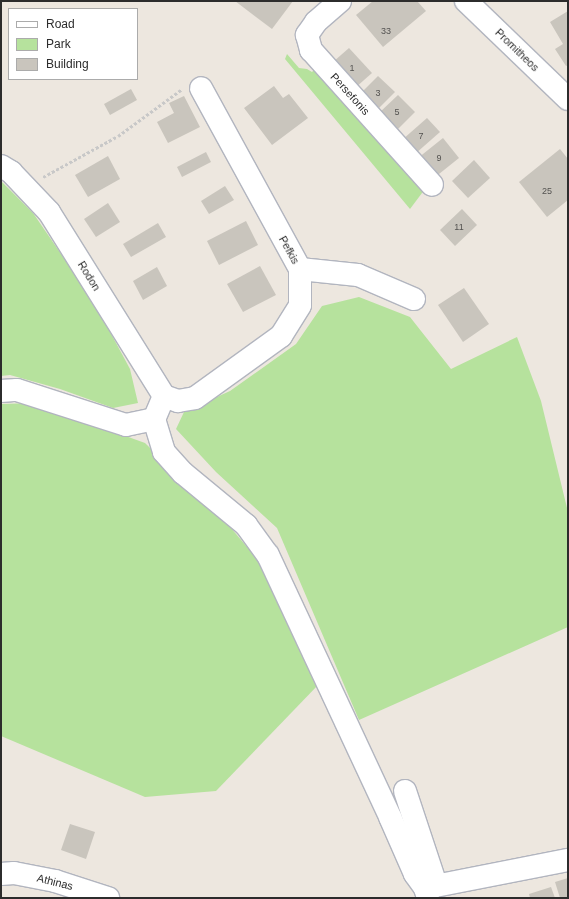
<!DOCTYPE html>
<html>
<head>
<meta charset="utf-8">
<style>
	body { margin:0 }
	#map { position:relative; width:569px; height:899px; overflow:hidden; background:#ede7df; font-family:Helvetica,sans-serif }
	div>[style] { position:absolute }
	[style*='--x'] { left:calc(var(--x)*1px); top:calc(var(--y)*1px); width:calc(var(--w)*1px); rotate:calc(var(--a)*1deg) }
	.green>* { inset:0; background:#b6e29d }
	.building>* { inset:0; background:#c9c5bd }
	.path>* { height:2.5px; margin-top:-1.25px; transform-origin:0; background:repeating-linear-gradient(90deg,#c8c8c8 0 3px,transparent 0 5px) }
	.roads { filter:drop-shadow(1px 0 #b2b5bf) drop-shadow(-1px 0 #b2b5bf) drop-shadow(0 1px #b2b5bf) drop-shadow(0 -1px #b2b5bf) }
	.minor>* { height:22px; margin:-11px; padding:0 11px; transform-origin:11px; border-radius:11px; background:#fff }
	span { translate:-50% -50%; white-space:nowrap; text-align:center; line-height:1.15; -webkit-text-stroke:3.5px #fff; paint-order:stroke }
	.number-label { font-size:9px; color:#535250 }
	.number-label span { -webkit-text-stroke-width:0 }
	.street-label { font-size:11px; color:#2c2c2c }
	.frame { position:absolute; inset:0; border:2px solid #2c2c2c; pointer-events:none }
	.legend { position:absolute; left:8px; top:8px; width:130px; height:72px; box-sizing:border-box; background:#fff; border:1px solid #ababab; margin:0; padding:5px 7px; list-style:none; font-size:12px; color:#2c2c2c }
	.legend li { display:flex; align-items:center; gap:8px; height:20px }
	.legend b { width:20px; border:1px solid #ababab }
</style>
</head>
<body>
<div id="map">
	<div class="green">
		<i style="clip-path:polygon(287px 54px,299px 68px,307px 69px,312px 72px,316px 68px,425px 189px,410px 209px,285px 59px)"></i>
		<i style="clip-path:polygon(1px 181px,33px 213px,94px 302px,130px 369px,138px 403px,113px 408px,60px 389px,10px 375px,1px 376px)"></i>
		<i style="clip-path:polygon(359px 297px,410px 317px,451px 369px,517px 337px,541px 401px,568px 512px,568px 627px,359px 720px,277px 528px,216px 472px,176px 429px,184px 412px,230px 391px,296px 344px,322px 306px)"></i>
		<i style="clip-path:polygon(34px 403px,145px 443px,226px 522px,263px 566px,319px 684px,216px 791px,145px 797px,1px 736px,1px 404px)"></i>
	</div>
	<div class="building">
		<i style="clip-path:polygon(235px 1px,293px 1px,272px 29px)"></i>
		<i style="clip-path:polygon(373px 1px,417px 1px,426px 11px,383px 47px,356px 15px)"></i>
		<i style="clip-path:polygon(568px 11px,568px 65px,566px 66px,555px 49px,563px 44px,550px 22px)"></i>
		<i style="clip-path:polygon(349px 48px,372px 73px,355px 88px,333px 62px)"></i>
		<i style="clip-path:polygon(378px 76px,395px 92px,377px 110px,361px 93px)"></i>
		<i style="clip-path:polygon(274px 86px,283px 98px,289px 94px,308px 118px,272px 145px,244px 108px)"></i>
		<i style="clip-path:polygon(131px 89px,137px 100px,110px 115px,104px 104px)"></i>
		<i style="clip-path:polygon(398px 95px,415px 112px,397px 130px,379px 113px)"></i>
		<i style="clip-path:polygon(184px 96px,200px 127px,168px 143px,157px 122px,174px 113px,169px 103px)"></i>
		<i style="clip-path:polygon(427px 118px,440px 132px,415px 154px,402px 140px)"></i>
		<i style="clip-path:polygon(443px 138px,459px 158px,434px 178px,418px 158px)"></i>
		<i style="clip-path:polygon(560px 149px,568px 159px,568px 200px,547px 217px,519px 182px)"></i>
		<i style="clip-path:polygon(206px 152px,211px 162px,182px 177px,177px 167px)"></i>
		<i style="clip-path:polygon(108px 156px,120px 179px,88px 197px,75px 175px)"></i>
		<i style="clip-path:polygon(474px 160px,490px 178px,468px 198px,452px 181px)"></i>
		<i style="clip-path:polygon(225px 186px,234px 200px,209px 214px,201px 201px)"></i>
		<i style="clip-path:polygon(108px 203px,120px 222px,96px 237px,84px 219px)"></i>
		<i style="clip-path:polygon(462px 209px,477px 225px,455px 246px,440px 230px)"></i>
		<i style="clip-path:polygon(246px 221px,258px 245px,219px 265px,207px 241px)"></i>
		<i style="clip-path:polygon(158px 223px,166px 237px,131px 257px,123px 244px)"></i>
		<i style="clip-path:polygon(260px 266px,276px 295px,243px 312px,227px 284px)"></i>
		<i style="clip-path:polygon(157px 267px,167px 286px,143px 300px,133px 281px)"></i>
		<i style="clip-path:polygon(464px 288px,489px 324px,463px 342px,438px 305px)"></i>
		<i style="clip-path:polygon(70px 824px,95px 832px,86px 859px,61px 850px)"></i>
		<i style="clip-path:polygon(568px 878px,568px 898px,560px 898px,555px 882px)"></i>
		<i style="clip-path:polygon(551px 887px,555px 898px,530px 898px,529px 894px)"></i>
	</div>
	<div class="path">
		<i style="--x:43;--y:177;--w:85;--a:-28.7"></i>
		<i style="--x:118;--y:136;--w:79;--a:-36.3"></i>
	</div>
	<div class="roads">
		<div class="minor">
			<i style="--x:340;--y:1;--w:32;--a:139"></i>
			<i style="--x:316;--y:22;--w:16;--a:125"></i>
			<i style="--x:307;--y:35;--w:16;--a:75"></i>
			<i style="--x:311;--y:50;--w:181;--a:48.1"></i>
			<i style="--x:466;--y:1;--w:141;--a:43.9"></i>
			<i style="--x:1;--y:166;--w:12;--a:31"></i>
			<i style="--x:11;--y:172;--w:55;--a:46.5"></i>
			<i style="--x:49;--y:212;--w:217;--a:58"></i>
			<i style="--x:300;--y:269;--w:58;--a:5.9"></i>
			<i style="--x:358;--y:275;--w:61;--a:23.2"></i>
			<i style="--x:1;--y:391;--w:16;--a:-4"></i>
			<i style="--x:17;--y:390;--w:114;--a:17.8"></i>
			<i style="--x:126;--y:425;--w:29;--a:-12"></i>
			<i style="--x:164;--y:396;--w:25;--a:113"></i>
			<i style="--x:154;--y:419;--w:34;--a:73"></i>
			<i style="--x:164;--y:452;--w:28;--a:48"></i>
			<i style="--x:183;--y:473;--w:82;--a:39.5"></i>
			<i style="--x:246;--y:525;--w:37;--a:54"></i>
			<i style="--x:268;--y:555;--w:289;--a:65"></i>
			<i style="--x:390;--y:817;--w:62;--a:66.3"></i>
			<i style="--x:415;--y:874;--w:17;--a:54"></i>
			<i style="--x:425;--y:888;--w:10;--a:73"></i>
			<i style="--x:164;--y:396;--w:15;--a:20"></i>
			<i style="--x:178;--y:401;--w:17;--a:-10"></i>
			<i style="--x:195;--y:398;--w:106;--a:-35.8"></i>
			<i style="--x:281;--y:336;--w:36;--a:-58"></i>
			<i style="--x:300;--y:305;--w:36;--a:-90"></i>
			<i style="--x:300;--y:269;--w:206;--a:-118.7"></i>
			<i style="--x:405;--y:791;--w:99;--a:71.7"></i>
			<i style="--x:1;--y:874;--w:13;--a:-4"></i>
			<i style="--x:14;--y:873;--w:42;--a:11"></i>
			<i style="--x:55;--y:881;--w:56;--a:17.8"></i>
			<i style="--x:425;--y:888;--w:146;--a:-11.1"></i>
		</div>
	</div>
	<div class="number-label">
		<span style="left:386px;top:31px">33</span>
		<span style="left:352px;top:68px">1</span>
		<span style="left:378px;top:93px">3</span>
		<span style="left:397px;top:112px">5</span>
		<span style="left:421px;top:136px">7</span>
		<span style="left:439px;top:158px">9</span>
		<span style="left:547px;top:191px">25</span>
		<span style="left:459px;top:227px">11</span>
	</div>
	<div class="street-label">
		<span style="left:517px;top:50px;rotate:44deg">Promitheos</span>
		<span style="left:350px;top:94px;rotate:48deg">Persefonis</span>
		<span style="left:289px;top:250px;rotate:61deg">Pefkis</span>
		<span style="left:89px;top:276px;rotate:58deg">Rodon</span>
		<span style="left:55px;top:882px;rotate:14deg">Athinas</span>
	</div>
	<div class="frame"></div>
	<ul class="legend">
	<li><b style="height:5px;background:#fff"></b>Road</li>
	<li><b style="height:11px;background:#b6e29d"></b>Park</li>
	<li><b style="height:11px;background:#c9c5bd"></b>Building</li>
	</ul>
</div>
</body>
</html>
